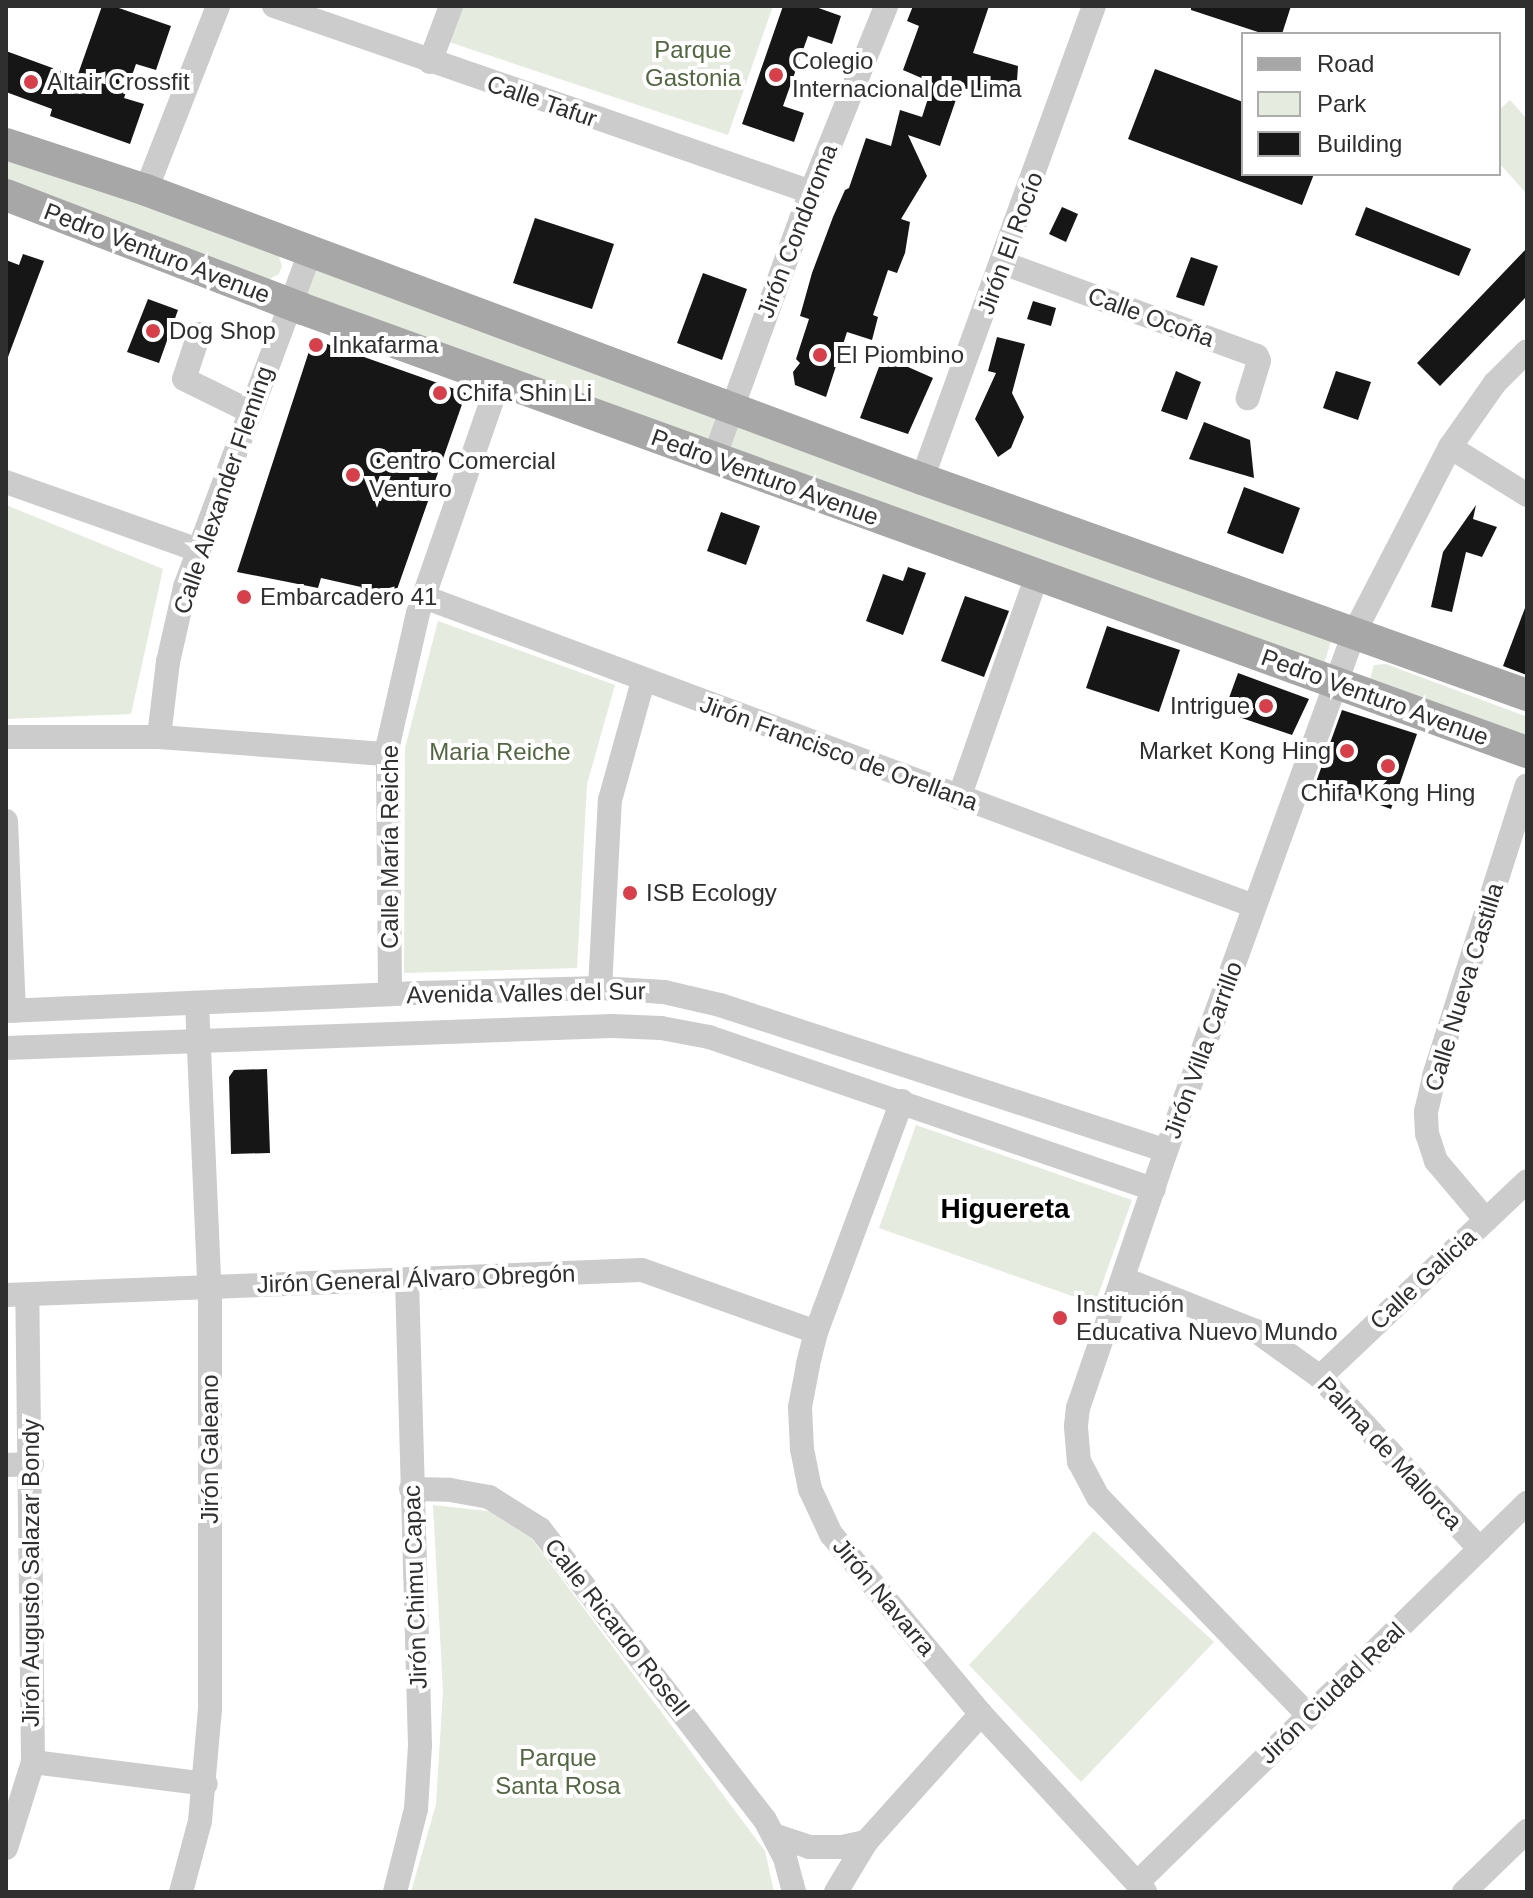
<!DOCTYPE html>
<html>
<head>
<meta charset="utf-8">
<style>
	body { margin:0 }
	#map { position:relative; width:1533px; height:1898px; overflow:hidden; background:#fff; font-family:Helvetica,sans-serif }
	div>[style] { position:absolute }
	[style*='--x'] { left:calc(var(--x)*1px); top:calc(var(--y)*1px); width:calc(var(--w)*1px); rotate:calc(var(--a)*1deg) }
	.green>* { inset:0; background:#e5ebde }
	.building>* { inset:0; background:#161616 }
	.minor>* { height:24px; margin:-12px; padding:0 12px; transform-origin:12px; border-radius:12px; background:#ccc }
	.major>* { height:32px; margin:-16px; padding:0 16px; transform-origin:16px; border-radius:16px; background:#a7a7a7 }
	.dots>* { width:22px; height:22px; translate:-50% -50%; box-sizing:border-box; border:4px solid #fff; border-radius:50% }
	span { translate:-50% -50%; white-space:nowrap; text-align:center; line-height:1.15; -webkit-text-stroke:8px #fff; paint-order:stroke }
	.park-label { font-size:24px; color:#526740 }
	.poi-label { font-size:24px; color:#2f2f2f }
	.left { translate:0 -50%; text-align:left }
	.right { translate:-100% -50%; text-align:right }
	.street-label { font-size:24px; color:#2f2f2f }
	.quarter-label { font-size:28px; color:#000; font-weight:700 }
	.frame { position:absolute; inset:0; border:8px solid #2f2f2f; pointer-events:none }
	.legend { position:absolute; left:1241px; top:32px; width:260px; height:144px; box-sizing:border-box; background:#fff; border:2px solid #acacac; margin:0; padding:10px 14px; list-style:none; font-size:24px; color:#2f2f2f }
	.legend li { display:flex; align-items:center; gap:16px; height:40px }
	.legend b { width:40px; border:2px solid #acacac }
</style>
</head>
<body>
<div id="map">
	<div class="green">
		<i style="clip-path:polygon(463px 6px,773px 6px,728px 135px,449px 42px)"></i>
		<i style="clip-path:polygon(1510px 100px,1527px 119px,1527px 194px,1499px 163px,1499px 110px)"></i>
		<i style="clip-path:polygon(6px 153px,278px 253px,282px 266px,279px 274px,268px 280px,6px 185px)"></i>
		<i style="clip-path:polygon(318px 268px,718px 417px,711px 442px,305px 294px,303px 278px)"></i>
		<i style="clip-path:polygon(731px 423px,1334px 631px,1321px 674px,729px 456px)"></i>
		<i style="clip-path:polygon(6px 505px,163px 569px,131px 714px,6px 719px)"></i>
		<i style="clip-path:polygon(438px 621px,615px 685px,587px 784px,577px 968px,404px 973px,405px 748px)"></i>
		<i style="clip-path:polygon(1386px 664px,1527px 717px,1527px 746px,1369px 684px,1374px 665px)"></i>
		<i style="clip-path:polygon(916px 1125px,1132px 1200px,1095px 1304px,879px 1228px)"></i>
		<i style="clip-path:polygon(433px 1505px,496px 1512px,529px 1535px,765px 1851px,774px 1892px,411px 1892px,436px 1804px,443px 1691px)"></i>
		<i style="clip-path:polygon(1094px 1531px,1214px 1642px,1081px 1782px,969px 1665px)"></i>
	</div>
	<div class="building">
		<i style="clip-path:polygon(102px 6px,113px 6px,171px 26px,156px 70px,136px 64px,124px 98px,144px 104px,130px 144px,50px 116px,52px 109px,6px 92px,6px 51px,77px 77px)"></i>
		<i style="clip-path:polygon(783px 6px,813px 6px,841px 16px,832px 44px,808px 36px,783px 106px,804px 113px,794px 142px,742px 124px)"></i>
		<i style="clip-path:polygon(913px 6px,989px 6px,973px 53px,1018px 66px,1016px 95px,960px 88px,940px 146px,908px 135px,927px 176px,901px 219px,910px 222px,905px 253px,897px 273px,888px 270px,873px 315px,878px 317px,872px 340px,847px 332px,826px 397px,795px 385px,793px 372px,800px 363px,796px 359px,809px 319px,800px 316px,812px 273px,833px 217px,845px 190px,849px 188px,866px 138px,891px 146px,900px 110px,922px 117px,933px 83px,903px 70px,919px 26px,907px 21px)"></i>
		<i style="clip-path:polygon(1191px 6px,1291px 6px,1282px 34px,1264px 34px,1191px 10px)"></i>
		<i style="clip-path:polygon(1155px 69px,1243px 102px,1243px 174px,1314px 174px,1302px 205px,1128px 139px)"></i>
		<i style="clip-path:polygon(1062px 207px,1078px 214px,1066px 242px,1049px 234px)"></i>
		<i style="clip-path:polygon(1366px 207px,1471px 249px,1459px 276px,1355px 235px)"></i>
		<i style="clip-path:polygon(535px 218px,614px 244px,592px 309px,513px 283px)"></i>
		<i style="clip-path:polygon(1527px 248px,1527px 296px,1440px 386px,1417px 363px)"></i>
		<i style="clip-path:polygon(23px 254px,44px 261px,8px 357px,6px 260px,19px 265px)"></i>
		<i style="clip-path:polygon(1191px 257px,1218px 266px,1204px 306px,1176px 297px)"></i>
		<i style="clip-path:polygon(703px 273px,747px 289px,722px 360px,677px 343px)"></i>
		<i style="clip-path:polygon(148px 299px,178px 310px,159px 363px,127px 352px)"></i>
		<i style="clip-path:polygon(1033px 301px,1056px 308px,1051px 326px,1027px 319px)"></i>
		<i style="clip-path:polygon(997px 337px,1025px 344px,1012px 393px,1024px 417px,1011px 448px,998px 457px,975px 419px,996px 373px,988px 371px)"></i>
		<i style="clip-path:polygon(313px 339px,466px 393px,394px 598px,360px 591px,361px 587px,321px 578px,318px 588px,237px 572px)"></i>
		<i style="clip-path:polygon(883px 356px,933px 378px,908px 434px,860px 418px)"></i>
		<i style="clip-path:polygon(1176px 371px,1201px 382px,1187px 420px,1161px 411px)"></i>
		<i style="clip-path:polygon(1336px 371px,1371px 382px,1358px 420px,1323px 408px)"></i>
		<i style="clip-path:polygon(1204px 422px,1250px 440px,1254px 478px,1189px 459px)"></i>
		<i style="clip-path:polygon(1244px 487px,1300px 508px,1283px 554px,1227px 533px)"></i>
		<i style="clip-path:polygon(1476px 505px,1473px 519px,1497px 527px,1482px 557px,1466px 552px,1452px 612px,1431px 607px,1443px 552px)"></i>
		<i style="clip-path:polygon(721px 512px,760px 526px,746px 565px,707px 551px)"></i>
		<i style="clip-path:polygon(908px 567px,926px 573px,903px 635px,866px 621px,883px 574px,903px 581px)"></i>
		<i style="clip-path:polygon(965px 596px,1009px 611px,984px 677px,941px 661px)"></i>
		<i style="clip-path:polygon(1525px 608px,1527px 609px,1527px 675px,1503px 666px)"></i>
		<i style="clip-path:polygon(1107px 626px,1180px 650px,1159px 712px,1086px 688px)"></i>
		<i style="clip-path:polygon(1238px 673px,1309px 699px,1292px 735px,1224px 712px)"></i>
		<i style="clip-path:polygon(1342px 710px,1417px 734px,1391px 809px,1316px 782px)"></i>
		<i style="clip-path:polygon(267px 1069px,270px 1153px,231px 1154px,229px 1077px,234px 1070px)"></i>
	</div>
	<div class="minor">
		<i style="--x:274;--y:6;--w:568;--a:19.1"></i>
		<i style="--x:430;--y:62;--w:60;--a:-69.4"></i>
		<i style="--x:146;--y:190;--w:198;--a:-68.6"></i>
		<i style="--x:1003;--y:263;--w:270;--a:20.1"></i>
		<i style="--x:1257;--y:356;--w:5;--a:68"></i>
		<i style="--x:1259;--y:361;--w:39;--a:107"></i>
		<i style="--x:199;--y:334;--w:47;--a:108.4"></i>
		<i style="--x:184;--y:379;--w:72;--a:26.2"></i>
		<i style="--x:1450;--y:447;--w:91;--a:31.9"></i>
		<i style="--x:714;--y:458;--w:283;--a:-70"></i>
		<i style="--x:811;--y:192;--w:201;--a:-68"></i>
		<i style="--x:922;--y:479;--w:503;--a:-70.02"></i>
		<i style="--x:6;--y:482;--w:204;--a:19.5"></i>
		<i style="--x:424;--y:597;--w:886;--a:20.42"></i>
		<i style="--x:6;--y:737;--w:153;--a:0"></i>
		<i style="--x:159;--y:737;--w:229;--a:4.3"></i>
		<i style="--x:159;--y:737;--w:76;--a:-83.2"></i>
		<i style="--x:168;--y:662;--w:77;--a:-77.2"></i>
		<i style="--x:185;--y:587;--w:360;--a:-69.5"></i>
		<i style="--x:959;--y:798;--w:236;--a:-70.7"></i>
		<i style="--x:6;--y:821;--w:190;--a:87.6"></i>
		<i style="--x:600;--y:988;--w:188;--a:-87"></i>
		<i style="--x:610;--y:800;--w:123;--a:-74.5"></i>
		<i style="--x:390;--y:994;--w:249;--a:-90.5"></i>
		<i style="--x:388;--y:745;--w:135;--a:-77.2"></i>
		<i style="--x:418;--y:613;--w:247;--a:-70.8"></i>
		<i style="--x:6;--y:1011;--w:413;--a:-2.5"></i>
		<i style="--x:419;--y:993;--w:181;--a:-1.6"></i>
		<i style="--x:600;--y:988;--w:64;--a:3.6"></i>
		<i style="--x:664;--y:992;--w:57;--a:13.1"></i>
		<i style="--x:720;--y:1005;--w:469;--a:18.1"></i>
		<i style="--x:6;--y:1048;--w:606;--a:-2.08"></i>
		<i style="--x:612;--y:1026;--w:49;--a:2.3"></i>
		<i style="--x:661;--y:1028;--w:49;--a:10.6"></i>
		<i style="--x:709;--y:1037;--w:470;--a:18.9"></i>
		<i style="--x:902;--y:1101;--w:246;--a:110.4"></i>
		<i style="--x:816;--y:1332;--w:34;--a:104"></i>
		<i style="--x:808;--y:1365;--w:43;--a:100.8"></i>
		<i style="--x:800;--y:1407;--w:42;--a:87.3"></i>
		<i style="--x:802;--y:1449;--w:41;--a:78.7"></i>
		<i style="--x:810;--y:1489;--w:50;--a:65"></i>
		<i style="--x:831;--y:1534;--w:234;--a:50.2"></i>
		<i style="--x:981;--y:1714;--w:242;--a:47.3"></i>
		<i style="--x:1486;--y:1220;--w:77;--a:-130.3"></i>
		<i style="--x:1436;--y:1161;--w:28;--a:-108"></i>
		<i style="--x:1427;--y:1134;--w:22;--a:-93"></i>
		<i style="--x:1426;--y:1112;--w:37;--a:-77"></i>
		<i style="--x:1434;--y:1076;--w:305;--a:-72.3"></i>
		<i style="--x:1124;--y:1279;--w:142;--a:21.5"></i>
		<i style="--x:1256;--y:1331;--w:79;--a:35.7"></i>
		<i style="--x:1320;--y:1377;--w:235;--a:47.1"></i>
		<i style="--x:6;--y:1295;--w:636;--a:-2.25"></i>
		<i style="--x:642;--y:1270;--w:185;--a:19.6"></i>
		<i style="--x:1320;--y:1377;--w:285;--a:-43.4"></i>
		<i style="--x:6;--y:1465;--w:26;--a:-2"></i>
		<i style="--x:411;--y:1489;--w:39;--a:1"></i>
		<i style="--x:450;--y:1490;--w:40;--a:10"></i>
		<i style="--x:489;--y:1497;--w:60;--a:32.1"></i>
		<i style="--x:540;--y:1529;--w:368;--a:52.3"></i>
		<i style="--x:765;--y:1820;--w:43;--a:62.2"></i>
		<i style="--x:785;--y:1858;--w:35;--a:75"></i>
		<i style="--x:1308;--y:1715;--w:303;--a:-133.9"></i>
		<i style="--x:1098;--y:1497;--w:40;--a:-118"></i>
		<i style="--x:1079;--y:1462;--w:36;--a:-95"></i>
		<i style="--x:1076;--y:1426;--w:18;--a:-84"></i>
		<i style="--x:1078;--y:1408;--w:272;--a:-71.1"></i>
		<i style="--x:1166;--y:1151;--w:551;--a:-70.05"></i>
		<i style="--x:1354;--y:633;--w:209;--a:-62.7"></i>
		<i style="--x:1450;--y:447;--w:78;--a:-54.9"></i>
		<i style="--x:1495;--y:383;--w:45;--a:-45"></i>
		<i style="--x:33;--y:1762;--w:174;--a:7.2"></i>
		<i style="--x:776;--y:1836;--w:35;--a:18"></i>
		<i style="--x:809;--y:1847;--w:33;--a:0"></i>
		<i style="--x:842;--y:1847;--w:25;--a:-12"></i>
		<i style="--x:6;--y:1848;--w:90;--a:-72.6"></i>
		<i style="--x:33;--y:1762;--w:467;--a:-90.7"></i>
		<i style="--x:1137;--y:1883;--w:545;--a:-44.26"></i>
		<i style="--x:181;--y:1892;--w:73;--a:-75"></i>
		<i style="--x:200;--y:1821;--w:113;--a:-84.9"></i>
		<i style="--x:210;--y:1708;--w:407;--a:-90"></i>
		<i style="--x:210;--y:1301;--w:298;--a:-92.5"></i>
		<i style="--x:395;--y:1892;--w:86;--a:-75.8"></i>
		<i style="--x:416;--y:1809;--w:64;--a:-86.4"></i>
		<i style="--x:420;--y:1745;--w:466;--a:-91.6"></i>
		<i style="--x:836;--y:1892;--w:58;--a:-59"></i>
		<i style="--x:866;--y:1842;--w:172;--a:-48.1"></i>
		<i style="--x:1464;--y:1892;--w:88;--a:-44.1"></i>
	</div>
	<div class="major">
		<i style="--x:6;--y:144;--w:147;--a:18.2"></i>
		<i style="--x:146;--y:190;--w:828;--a:20.43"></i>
		<i style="--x:922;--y:479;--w:642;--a:19.65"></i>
		<i style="--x:6;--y:195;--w:318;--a:21"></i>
		<i style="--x:303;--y:309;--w:1302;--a:19.9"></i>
	</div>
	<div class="dots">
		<i style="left:776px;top:75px;background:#d7404b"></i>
		<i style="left:31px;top:82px;background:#d7404b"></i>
		<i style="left:153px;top:331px;background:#d7404b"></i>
		<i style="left:316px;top:345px;background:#d7404b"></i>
		<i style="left:820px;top:355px;background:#d7404b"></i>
		<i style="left:440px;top:393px;background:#d7404b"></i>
		<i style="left:353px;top:475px;background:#d7404b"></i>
		<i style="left:244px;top:597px;background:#d7404b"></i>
		<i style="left:1266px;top:706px;background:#d7404b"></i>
		<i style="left:1347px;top:751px;background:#d7404b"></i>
		<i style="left:1388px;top:766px;background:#d7404b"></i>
		<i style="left:630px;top:893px;background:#d7404b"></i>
		<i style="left:1060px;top:1318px;background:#d7404b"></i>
	</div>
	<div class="park-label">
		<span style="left:693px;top:64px">Parque<br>Gastonia</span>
		<span style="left:500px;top:752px">Maria Reiche</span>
		<span style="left:558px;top:1772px">Parque<br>Santa Rosa</span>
	</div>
	<div class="poi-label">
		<span class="left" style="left:792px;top:75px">Colegio<br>Internacional de Lima</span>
		<span class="left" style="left:47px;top:82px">Altair Crossfit</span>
		<span class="left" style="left:169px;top:331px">Dog Shop</span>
		<span class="left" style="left:332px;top:345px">Inkafarma</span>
		<span class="left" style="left:836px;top:355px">El Piombino</span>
		<span class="left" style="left:456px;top:393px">Chifa Shin Li</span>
		<span class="left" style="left:369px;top:475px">Centro Comercial<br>Venturo</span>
		<span class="left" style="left:260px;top:597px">Embarcadero 41</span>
		<span class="right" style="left:1250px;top:706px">Intrigue</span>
		<span class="right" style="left:1331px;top:751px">Market Kong Hing</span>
		<span style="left:1388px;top:793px">Chifa Kong Hing</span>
		<span class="left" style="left:646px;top:893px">ISB Ecology</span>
		<span class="left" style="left:1076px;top:1318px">Institución<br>Educativa Nuevo Mundo</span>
	</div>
	<div class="street-label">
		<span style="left:542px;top:101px;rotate:19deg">Calle Tafur</span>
		<span style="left:797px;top:231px;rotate:-69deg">Jirón Condoroma</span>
		<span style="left:1010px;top:243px;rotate:-70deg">Jirón El Rocío</span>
		<span style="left:157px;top:253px;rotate:21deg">Pedro Venturo Avenue</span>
		<span style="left:1151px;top:317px;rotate:20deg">Calle Ocoña</span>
		<span style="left:765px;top:477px;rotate:20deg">Pedro Venturo Avenue</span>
		<span style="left:223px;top:490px;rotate:-71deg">Calle Alexander Fleming</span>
		<span style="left:1375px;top:697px;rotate:20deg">Pedro Venturo Avenue</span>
		<span style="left:839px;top:753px;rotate:20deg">Jirón Francisco de Orellana</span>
		<span style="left:390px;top:847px;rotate:-90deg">Calle María Reiche</span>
		<span style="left:1464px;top:987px;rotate:-73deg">Calle Nueva Castilla</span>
		<span style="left:526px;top:993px;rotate:-1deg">Avenida Valles del Sur</span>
		<span style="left:1203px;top:1050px;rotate:-70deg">Jirón Villa Carrillo</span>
		<span style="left:416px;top:1279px;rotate:-2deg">Jirón General Álvaro Obregón</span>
		<span style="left:1423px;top:1279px;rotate:-43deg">Calle Galicia</span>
		<span style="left:210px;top:1449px;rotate:-90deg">Jirón Galeano</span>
		<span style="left:1390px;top:1453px;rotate:47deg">Palma de Mallorca</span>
		<span style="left:31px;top:1573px;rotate:-90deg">Jirón Augusto Salazar Bondy</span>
		<span style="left:415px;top:1587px;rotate:-92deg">Jirón Chimu Capac</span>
		<span style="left:884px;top:1597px;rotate:50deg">Jirón Navarra</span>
		<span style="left:617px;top:1627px;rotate:52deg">Calle Ricardo Rosell</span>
		<span style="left:1332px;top:1693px;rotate:-44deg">Jirón Ciudad Real</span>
	</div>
	<div class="quarter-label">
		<span style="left:1005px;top:1209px">Higuereta</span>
	</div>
	<div class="frame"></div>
	<ul class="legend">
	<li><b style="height:10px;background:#a7a7a7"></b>Road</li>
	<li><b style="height:22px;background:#e5ebde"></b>Park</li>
	<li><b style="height:22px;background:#161616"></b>Building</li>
	</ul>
</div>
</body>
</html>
